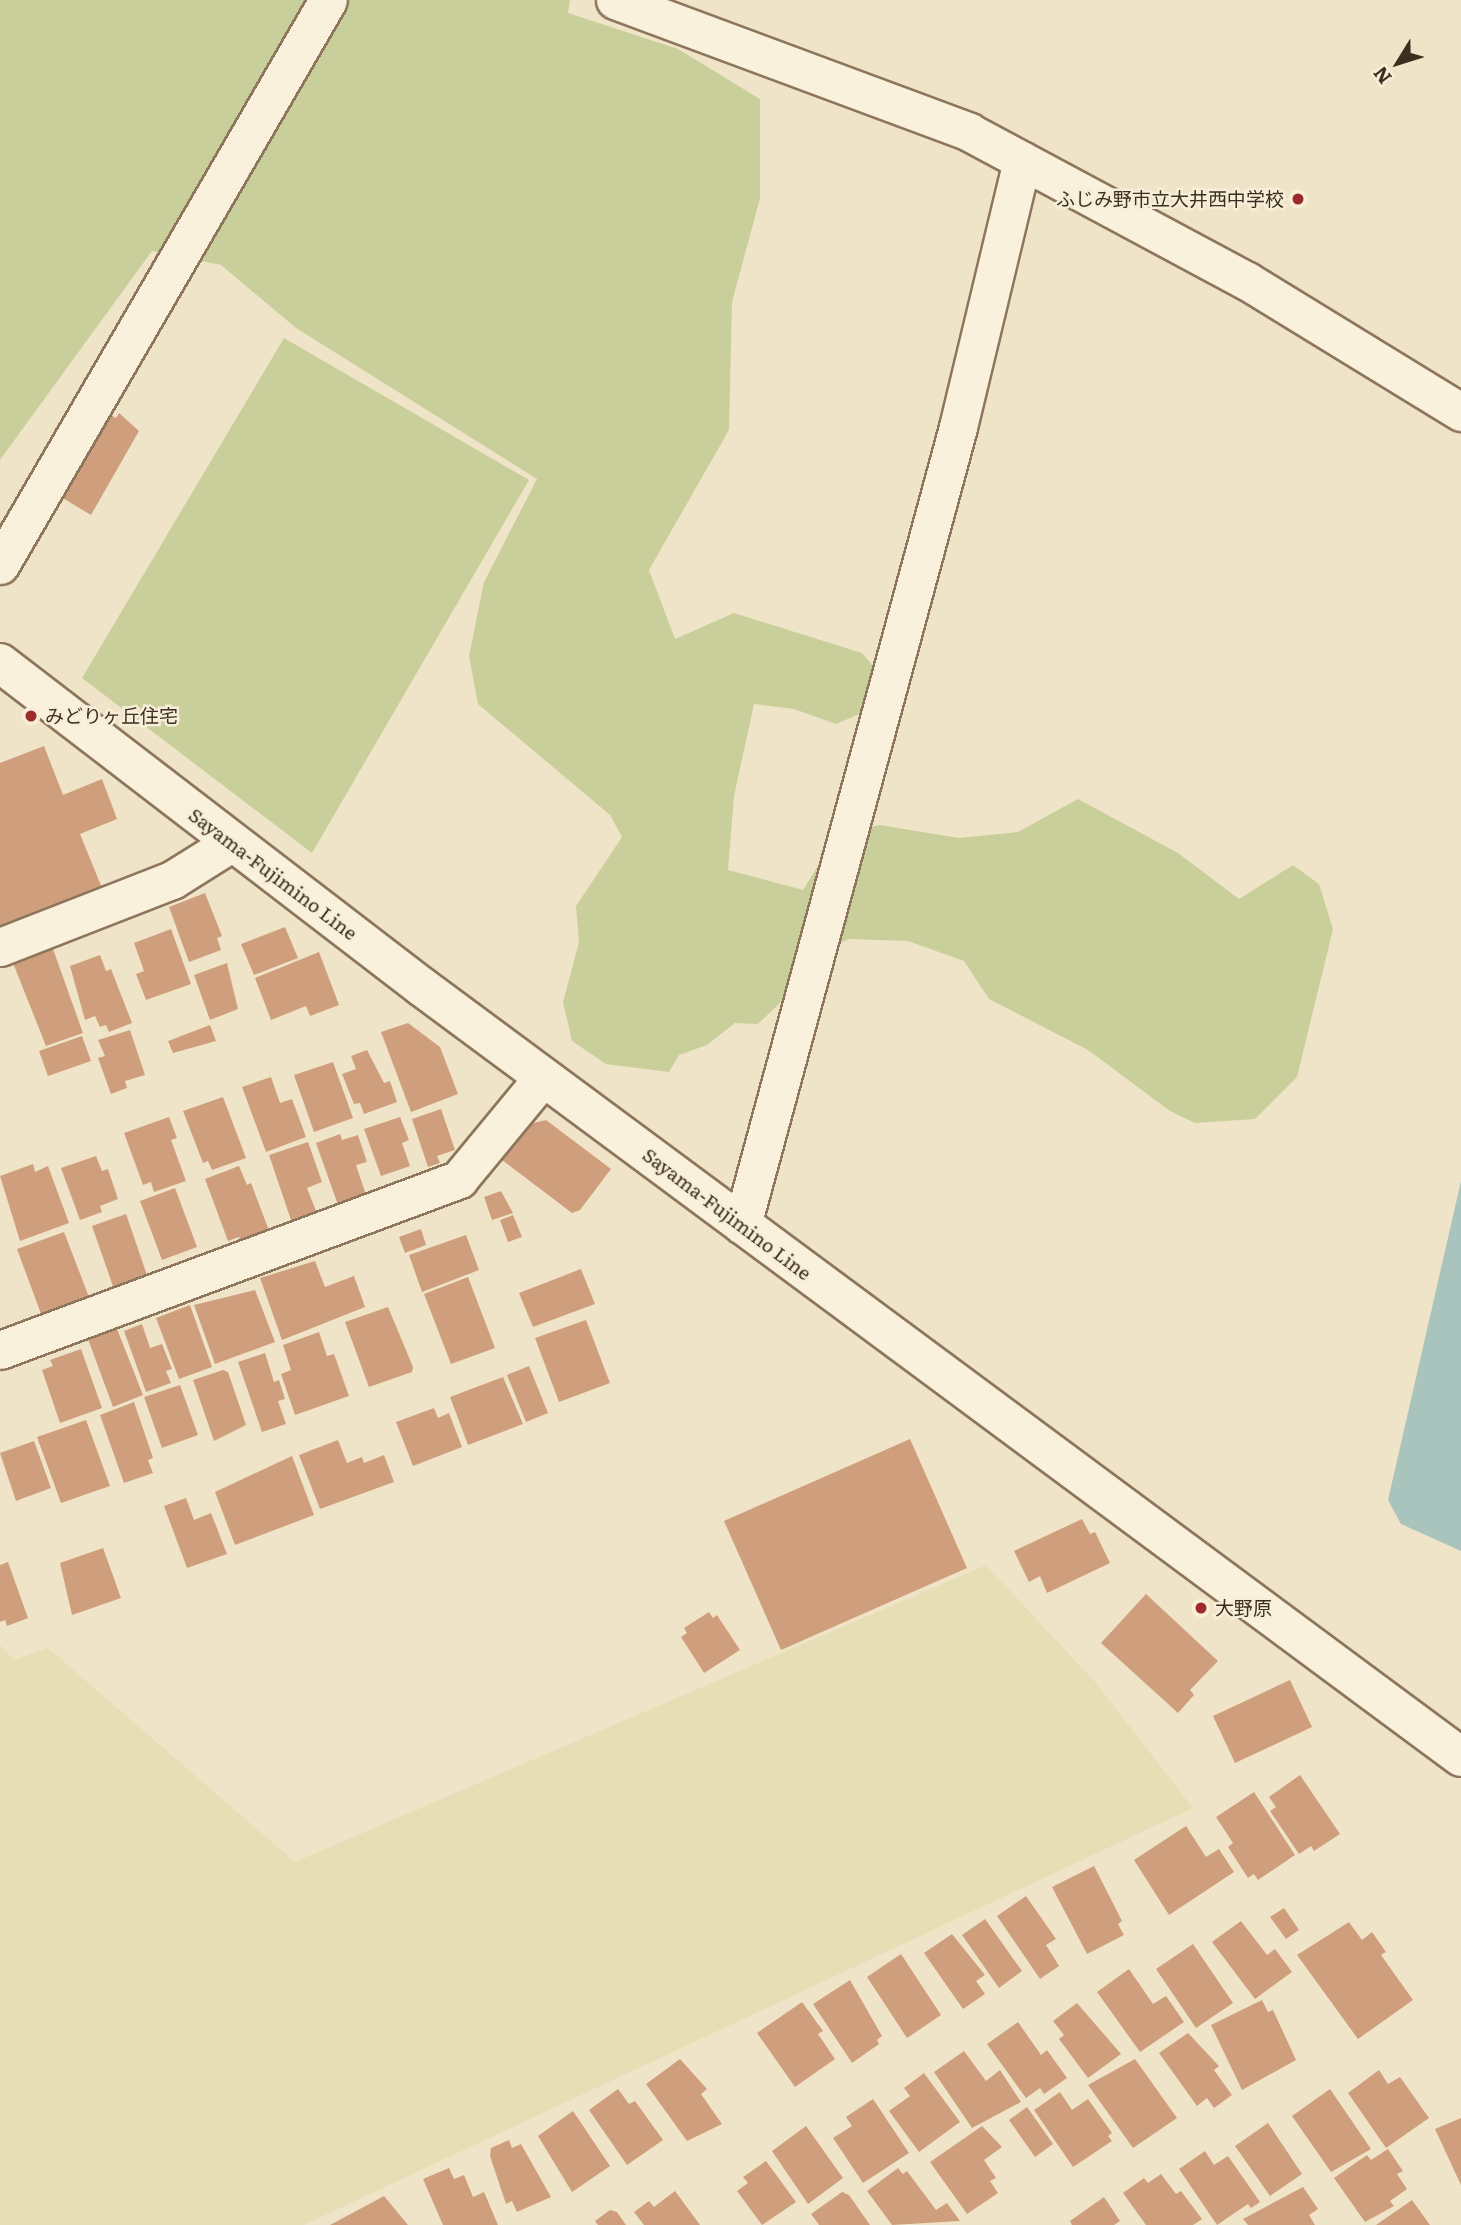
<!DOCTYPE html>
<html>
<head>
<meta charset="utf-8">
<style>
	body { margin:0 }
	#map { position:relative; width:1461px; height:2225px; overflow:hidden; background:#f0e4c8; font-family:Literata,"Noto Sans JP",serif }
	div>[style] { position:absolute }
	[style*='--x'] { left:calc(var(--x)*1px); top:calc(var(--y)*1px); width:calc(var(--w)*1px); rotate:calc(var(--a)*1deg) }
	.farmland>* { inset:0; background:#e6deb5 }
	.green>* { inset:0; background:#c9cf9b }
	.water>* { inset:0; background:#a9c4bc }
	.building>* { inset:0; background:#cf9f7d }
	.roads { filter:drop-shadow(2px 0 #8d765c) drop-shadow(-2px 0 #8d765c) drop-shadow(0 2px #8d765c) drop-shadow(0 -2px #8d765c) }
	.minor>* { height:37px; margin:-18.5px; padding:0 18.5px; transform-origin:18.5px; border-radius:18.5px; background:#faf1dc }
	.secondary>* { height:38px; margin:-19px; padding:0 19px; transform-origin:19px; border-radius:19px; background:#faf1dc }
	.dots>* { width:19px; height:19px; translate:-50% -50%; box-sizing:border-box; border:4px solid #f7eed8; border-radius:50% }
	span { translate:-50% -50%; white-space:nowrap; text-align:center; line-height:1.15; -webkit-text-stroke:5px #f7eed8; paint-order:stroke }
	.poi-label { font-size:19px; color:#3d2e20 }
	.right { translate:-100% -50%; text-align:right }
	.left { translate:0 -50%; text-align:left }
	.street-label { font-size:19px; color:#3d2e20 }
	.north { position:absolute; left:1363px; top:28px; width:70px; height:70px; -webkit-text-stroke:5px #f7eed8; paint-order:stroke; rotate:232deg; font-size:19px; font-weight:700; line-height:28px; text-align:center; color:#3d2e20 }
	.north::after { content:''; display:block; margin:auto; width:24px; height:32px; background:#3d2e20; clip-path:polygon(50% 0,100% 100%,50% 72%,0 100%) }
</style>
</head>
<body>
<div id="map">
	<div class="farmland">
		<i style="clip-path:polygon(986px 1565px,1096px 1683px,1193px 1808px,304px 2225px,0 2225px,0 1645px,14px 1660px,48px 1648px,295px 1862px)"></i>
	</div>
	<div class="green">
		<i style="clip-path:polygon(0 0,570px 0,568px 13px,678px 49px,760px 99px,760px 198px,732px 302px,729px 430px,649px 570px,675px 639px,734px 613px,862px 653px,874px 667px,869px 710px,836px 724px,794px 709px,754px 704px,734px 796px,728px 870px,803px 890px,839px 832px,880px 825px,959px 838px,1018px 832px,1078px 799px,1178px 853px,1239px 899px,1293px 865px,1319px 884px,1333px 929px,1297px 1077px,1255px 1119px,1195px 1123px,1170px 1111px,1088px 1050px,989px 999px,964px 961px,908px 941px,849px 939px,805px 959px,780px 1003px,758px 1024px,735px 1023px,707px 1045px,679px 1055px,669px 1072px,606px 1064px,572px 1041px,563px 1002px,579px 942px,576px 906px,622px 837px,610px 815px,478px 704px,469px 656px,484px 582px,537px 479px,296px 328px,221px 265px,152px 251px,0 460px)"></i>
		<i style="clip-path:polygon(284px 338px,529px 480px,312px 853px,82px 678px)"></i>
	</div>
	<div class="water">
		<i style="clip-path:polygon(1461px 1181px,1461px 1551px,1401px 1524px,1388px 1500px)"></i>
	</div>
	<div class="building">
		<i style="clip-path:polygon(119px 413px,139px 431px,91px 515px,61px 497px,109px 414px,116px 418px)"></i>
		<i style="clip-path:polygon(44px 746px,63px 795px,102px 779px,117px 819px,80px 834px,102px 888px,0 929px,0 763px)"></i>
		<i style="clip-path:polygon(205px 893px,222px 936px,217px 938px,221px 950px,189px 962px,169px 907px)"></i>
		<i style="clip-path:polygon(285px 927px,298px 958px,254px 975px,241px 944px)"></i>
		<i style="clip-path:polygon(171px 929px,191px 984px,146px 1000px,136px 974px,144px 971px,134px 943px)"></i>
		<i style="clip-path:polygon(53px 949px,83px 1033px,46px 1046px,13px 963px)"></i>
		<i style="clip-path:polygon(319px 952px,339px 1005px,310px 1016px,306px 1006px,271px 1020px,255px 978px)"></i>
		<i style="clip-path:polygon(100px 955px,106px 971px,111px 969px,132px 1023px,109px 1032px,106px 1025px,100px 1027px,95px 1016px,85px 1020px,70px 966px)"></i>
		<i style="clip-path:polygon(227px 963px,238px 1009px,210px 1020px,194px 975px)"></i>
		<i style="clip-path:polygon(408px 1023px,440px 1047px,458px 1094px,411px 1112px,381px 1032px)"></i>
		<i style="clip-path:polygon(210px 1025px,216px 1041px,173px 1053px,168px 1041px)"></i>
		<i style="clip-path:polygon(130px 1030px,145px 1075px,125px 1081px,127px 1088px,111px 1094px,98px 1058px,105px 1056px,98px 1040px)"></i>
		<i style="clip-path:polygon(82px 1036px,91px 1061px,48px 1076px,39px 1051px)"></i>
		<i style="clip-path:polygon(367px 1050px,384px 1083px,390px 1081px,397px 1102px,364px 1114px,360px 1103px,354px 1104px,342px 1074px,356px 1069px,351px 1056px)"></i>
		<i style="clip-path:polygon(333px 1062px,353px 1118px,314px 1132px,294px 1075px)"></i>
		<i style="clip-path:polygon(271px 1077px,280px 1103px,292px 1099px,306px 1137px,266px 1152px,242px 1087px)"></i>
		<i style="clip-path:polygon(223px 1097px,246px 1158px,212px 1170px,208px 1161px,203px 1163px,183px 1111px)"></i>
		<i style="clip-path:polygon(441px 1109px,455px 1150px,437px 1156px,440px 1163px,428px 1167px,412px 1119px)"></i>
		<i style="clip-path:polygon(169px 1117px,177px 1138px,171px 1140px,186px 1181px,154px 1192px,151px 1182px,143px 1185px,124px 1133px)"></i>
		<i style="clip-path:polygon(400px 1117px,409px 1140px,402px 1143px,410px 1166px,381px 1176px,364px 1129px)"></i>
		<i style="clip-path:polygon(546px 1120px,611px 1169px,580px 1210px,572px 1213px,502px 1160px,529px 1124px)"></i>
		<i style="clip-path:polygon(340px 1134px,342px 1140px,358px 1135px,367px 1162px,356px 1165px,366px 1195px,338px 1205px,316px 1143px)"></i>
		<i style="clip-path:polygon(308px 1142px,322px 1182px,307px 1188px,316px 1211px,291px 1220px,269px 1155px)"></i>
		<i style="clip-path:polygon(96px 1156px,102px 1171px,108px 1169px,118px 1199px,100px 1206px,102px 1212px,80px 1220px,61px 1168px)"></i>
		<i style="clip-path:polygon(33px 1164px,35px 1172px,48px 1166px,69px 1223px,20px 1241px,0 1176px)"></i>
		<i style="clip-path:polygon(239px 1166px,247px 1185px,251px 1183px,270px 1233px,241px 1243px,239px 1237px,228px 1241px,205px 1179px)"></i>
		<i style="clip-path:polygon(175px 1188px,197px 1247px,162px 1260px,140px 1201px)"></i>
		<i style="clip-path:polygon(501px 1191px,513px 1213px,492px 1220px,484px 1197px)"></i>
		<i style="clip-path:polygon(126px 1214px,148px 1278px,114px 1289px,92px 1226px)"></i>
		<i style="clip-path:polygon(513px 1215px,522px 1237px,508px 1242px,500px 1220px)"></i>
		<i style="clip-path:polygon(421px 1229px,426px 1245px,405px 1253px,399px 1237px)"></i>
		<i style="clip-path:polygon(64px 1232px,89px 1297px,41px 1314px,17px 1249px)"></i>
		<i style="clip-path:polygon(466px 1235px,479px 1270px,422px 1292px,409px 1255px)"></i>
		<i style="clip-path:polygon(315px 1261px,325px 1287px,354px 1276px,365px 1307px,282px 1340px,260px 1278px)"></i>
		<i style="clip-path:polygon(581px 1269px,595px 1304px,533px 1327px,519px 1293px)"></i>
		<i style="clip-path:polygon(468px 1277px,495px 1348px,451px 1364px,424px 1294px)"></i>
		<i style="clip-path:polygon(255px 1290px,275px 1342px,215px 1364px,194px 1305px)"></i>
		<i style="clip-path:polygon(190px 1305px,212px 1367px,179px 1379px,156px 1318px)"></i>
		<i style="clip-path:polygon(388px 1307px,413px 1367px,412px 1372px,369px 1387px,345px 1322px)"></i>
		<i style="clip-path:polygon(586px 1320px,610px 1383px,559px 1402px,535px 1338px)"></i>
		<i style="clip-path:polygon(142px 1324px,150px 1348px,162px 1344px,172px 1369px,166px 1371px,171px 1383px,146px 1392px,124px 1331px)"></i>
		<i style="clip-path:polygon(117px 1329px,143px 1395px,113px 1407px,88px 1339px)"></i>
		<i style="clip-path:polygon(319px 1332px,327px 1356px,334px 1354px,349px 1396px,295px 1415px,281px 1374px,291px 1370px,283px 1345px)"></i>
		<i style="clip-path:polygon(81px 1349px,102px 1408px,60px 1423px,42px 1370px,53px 1366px,50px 1360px)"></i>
		<i style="clip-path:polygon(265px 1353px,274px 1382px,279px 1380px,285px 1399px,278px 1401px,286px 1424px,262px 1432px,238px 1362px)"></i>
		<i style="clip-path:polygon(529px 1366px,548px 1413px,526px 1422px,507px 1375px)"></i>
		<i style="clip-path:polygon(223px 1370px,228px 1372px,246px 1425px,214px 1441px,193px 1380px)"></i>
		<i style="clip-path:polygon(503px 1377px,523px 1424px,468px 1445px,450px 1397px)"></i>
		<i style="clip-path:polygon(180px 1385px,198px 1435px,162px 1448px,144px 1397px)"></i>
		<i style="clip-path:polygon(134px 1402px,153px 1458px,148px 1460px,153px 1473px,124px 1483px,100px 1415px)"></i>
		<i style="clip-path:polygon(434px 1408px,438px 1418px,449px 1413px,462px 1447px,413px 1466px,396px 1422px)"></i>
		<i style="clip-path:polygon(86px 1420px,110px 1486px,61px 1503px,37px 1437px)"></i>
		<i style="clip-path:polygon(910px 1439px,967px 1568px,781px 1650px,724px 1521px)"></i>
		<i style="clip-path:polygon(338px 1440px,347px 1463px,362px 1457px,364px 1463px,384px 1455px,394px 1482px,320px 1509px,299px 1455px)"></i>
		<i style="clip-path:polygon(34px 1441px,51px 1488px,16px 1501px,0 1453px)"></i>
		<i style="clip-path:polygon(292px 1456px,314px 1515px,235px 1545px,215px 1492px)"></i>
		<i style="clip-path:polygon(186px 1498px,194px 1520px,211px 1513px,227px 1554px,187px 1568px,164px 1506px)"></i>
		<i style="clip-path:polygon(1082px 1519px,1090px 1534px,1095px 1532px,1110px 1563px,1047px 1593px,1040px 1576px,1029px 1582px,1014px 1551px)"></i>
		<i style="clip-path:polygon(103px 1548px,121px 1598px,72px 1615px,60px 1563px)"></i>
		<i style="clip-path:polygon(8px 1562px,28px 1618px,7px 1626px,5px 1620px,0 1622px,0 1565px)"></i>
		<i style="clip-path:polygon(1146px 1594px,1218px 1661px,1190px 1690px,1194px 1695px,1178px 1713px,1101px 1643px)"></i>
		<i style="clip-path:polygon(709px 1612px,713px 1618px,717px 1615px,740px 1650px,704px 1673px,681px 1637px,687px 1633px,684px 1628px)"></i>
		<i style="clip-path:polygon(1290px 1680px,1312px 1727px,1235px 1763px,1213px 1716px)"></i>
		<i style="clip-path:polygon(1300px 1775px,1340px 1834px,1314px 1851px,1311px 1846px,1299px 1854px,1270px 1811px,1276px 1807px,1269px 1797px)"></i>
		<i style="clip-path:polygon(1254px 1792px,1295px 1855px,1258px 1880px,1254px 1874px,1248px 1878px,1228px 1847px,1233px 1843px,1216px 1817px)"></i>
		<i style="clip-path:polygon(1186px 1826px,1206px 1857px,1219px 1849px,1234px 1872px,1169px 1915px,1134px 1860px)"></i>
		<i style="clip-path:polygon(1094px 1866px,1122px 1921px,1118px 1924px,1124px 1935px,1087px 1954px,1052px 1887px)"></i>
		<i style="clip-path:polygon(1026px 1896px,1056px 1939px,1046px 1945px,1059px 1966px,1040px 1979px,997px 1916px)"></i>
		<i style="clip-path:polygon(1284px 1908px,1299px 1930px,1286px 1939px,1270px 1917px)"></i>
		<i style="clip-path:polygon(985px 1919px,1022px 1971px,999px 1988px,962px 1935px)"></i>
		<i style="clip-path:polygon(1241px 1921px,1267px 1955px,1275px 1949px,1292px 1972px,1255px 1999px,1212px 1942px)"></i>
		<i style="clip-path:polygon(1349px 1922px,1362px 1940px,1372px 1932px,1386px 1952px,1381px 1955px,1413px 2000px,1358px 2039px,1297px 1955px)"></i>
		<i style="clip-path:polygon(952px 1934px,985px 1975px,976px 1981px,985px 1994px,963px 2009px,924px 1953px)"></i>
		<i style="clip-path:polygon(1193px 1944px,1233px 2003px,1196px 2028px,1156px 1969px)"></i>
		<i style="clip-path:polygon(901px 1954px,941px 2015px,907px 2038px,867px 1977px)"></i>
		<i style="clip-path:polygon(1129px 1969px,1153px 2004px,1166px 1996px,1184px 2022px,1140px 2052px,1097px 1992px)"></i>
		<i style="clip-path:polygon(850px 1980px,882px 2036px,877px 2040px,879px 2044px,852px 2063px,813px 2004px)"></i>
		<i style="clip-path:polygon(1262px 2000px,1268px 2012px,1273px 2010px,1296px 2060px,1242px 2090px,1211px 2025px)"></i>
		<i style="clip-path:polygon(802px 2002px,823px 2031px,818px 2034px,835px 2059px,795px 2087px,757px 2033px)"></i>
		<i style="clip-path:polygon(1077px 2003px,1121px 2054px,1088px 2078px,1059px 2039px,1064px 2035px,1053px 2021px)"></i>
		<i style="clip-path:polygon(1018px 2022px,1041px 2055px,1047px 2050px,1067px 2078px,1044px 2094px,1040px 2088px,1026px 2098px,987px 2044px)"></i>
		<i style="clip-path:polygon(1188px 2033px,1219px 2066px,1214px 2070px,1232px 2095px,1214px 2108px,1207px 2098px,1197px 2106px,1159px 2053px)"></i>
		<i style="clip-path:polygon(964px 2051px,986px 2081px,1000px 2070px,1021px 2102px,972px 2128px,934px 2072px)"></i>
		<i style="clip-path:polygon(680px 2059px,707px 2089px,701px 2094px,722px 2124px,687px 2141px,646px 2084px)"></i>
		<i style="clip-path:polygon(1135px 2059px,1177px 2118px,1133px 2148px,1088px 2085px)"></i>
		<i style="clip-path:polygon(1379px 2070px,1388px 2084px,1400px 2077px,1429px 2118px,1386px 2148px,1348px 2093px)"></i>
		<i style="clip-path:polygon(924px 2073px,960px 2122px,919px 2152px,889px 2111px,910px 2096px,904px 2088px)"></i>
		<i style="clip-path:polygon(618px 2089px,629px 2104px,635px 2101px,663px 2140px,627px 2165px,589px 2110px)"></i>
		<i style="clip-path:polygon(1330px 2089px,1371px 2149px,1331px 2172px,1292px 2116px)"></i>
		<i style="clip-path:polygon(1060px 2092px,1072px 2110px,1088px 2099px,1112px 2133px,1108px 2136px,1112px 2141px,1073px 2167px,1034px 2110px)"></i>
		<i style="clip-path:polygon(873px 2099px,909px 2153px,863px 2183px,833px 2138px,852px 2126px,846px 2117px)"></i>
		<i style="clip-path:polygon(1027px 2107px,1053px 2144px,1035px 2157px,1009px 2120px)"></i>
		<i style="clip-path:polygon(573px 2111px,610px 2166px,572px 2192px,538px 2136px)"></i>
		<i style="clip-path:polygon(1461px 2118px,1461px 2185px,1435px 2129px)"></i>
		<i style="clip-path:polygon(1268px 2123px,1302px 2174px,1270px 2196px,1235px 2146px)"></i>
		<i style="clip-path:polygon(806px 2126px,843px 2178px,808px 2204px,772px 2151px)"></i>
		<i style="clip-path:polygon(982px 2126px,1002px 2147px,984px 2160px,996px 2178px,990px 2181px,998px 2193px,967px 2214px,930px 2162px)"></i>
		<i style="clip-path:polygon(509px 2140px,512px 2148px,521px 2144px,551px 2197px,517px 2212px,512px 2201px,506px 2204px,490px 2156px,491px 2148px)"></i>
		<i style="clip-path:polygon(1388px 2149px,1403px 2171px,1397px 2174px,1407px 2189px,1390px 2201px,1394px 2206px,1365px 2222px,1334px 2178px,1367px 2155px,1371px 2160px)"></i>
		<i style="clip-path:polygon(1205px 2151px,1214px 2165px,1228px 2156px,1260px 2202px,1251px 2208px,1248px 2204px,1217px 2225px,1179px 2169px)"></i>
		<i style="clip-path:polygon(766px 2161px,796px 2202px,762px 2225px,737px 2191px,748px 2183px,743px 2177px)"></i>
		<i style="clip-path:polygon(449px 2168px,454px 2179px,464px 2175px,473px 2197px,484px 2192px,498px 2225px,443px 2225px,423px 2179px)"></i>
		<i style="clip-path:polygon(898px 2168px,903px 2174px,907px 2171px,936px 2210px,947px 2203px,960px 2221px,892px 2225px,867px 2191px)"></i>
		<i style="clip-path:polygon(1161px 2174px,1176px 2194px,1181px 2191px,1202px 2219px,1193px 2225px,1146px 2225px,1123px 2193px,1144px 2178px,1148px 2183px)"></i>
		<i style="clip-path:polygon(1303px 2187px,1318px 2209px,1309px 2215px,1315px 2225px,1248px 2225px,1243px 2219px)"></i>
		<i style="clip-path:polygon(675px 2191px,700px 2225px,644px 2225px,634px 2212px,649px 2201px,654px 2207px)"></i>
		<i style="clip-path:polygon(842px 2192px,849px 2195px,870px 2225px,819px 2225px,811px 2214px)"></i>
		<i style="clip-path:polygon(384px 2196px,408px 2225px,330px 2225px)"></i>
		<i style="clip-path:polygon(1104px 2197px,1120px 2221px,1114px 2225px,1072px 2225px,1070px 2221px)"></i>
		<i style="clip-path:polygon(1412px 2200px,1430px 2225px,1376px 2225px)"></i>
		<i style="clip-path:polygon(610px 2210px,617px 2212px,626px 2225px,598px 2225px,595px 2221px)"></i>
	</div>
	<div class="roads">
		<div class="minor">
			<i style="--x:615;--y:0;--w:378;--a:20.4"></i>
			<i style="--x:969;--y:132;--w:315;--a:28.2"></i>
			<i style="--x:1247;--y:281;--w:251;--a:31.5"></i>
			<i style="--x:0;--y:565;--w:653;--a:-59.86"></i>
			<i style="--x:0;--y:947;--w:185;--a:-21.3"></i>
			<i style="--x:172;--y:880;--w:70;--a:-32.1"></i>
			<i style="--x:742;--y:1225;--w:827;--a:-74.85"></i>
			<i style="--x:958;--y:427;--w:274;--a:-76.5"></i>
			<i style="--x:0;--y:1350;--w:490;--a:-20.4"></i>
			<i style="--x:459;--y:1179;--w:132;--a:-50.5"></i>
		</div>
		<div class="secondary">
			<i style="--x:0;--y:663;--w:532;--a:37.52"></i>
			<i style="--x:422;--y:987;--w:1293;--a:36.54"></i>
		</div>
	</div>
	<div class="dots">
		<i style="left:1298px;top:199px;background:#9e2a2b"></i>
		<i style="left:31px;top:716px;background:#9e2a2b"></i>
		<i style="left:1201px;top:1608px;background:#9e2a2b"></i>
	</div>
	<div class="poi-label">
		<span class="right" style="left:1284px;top:199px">ふじみ野市立大井西中学校</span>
		<span class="left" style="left:45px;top:716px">みどりヶ丘住宅</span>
		<span class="left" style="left:1215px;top:1608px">大野原</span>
	</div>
	<div class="street-label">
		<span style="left:273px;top:874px;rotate:37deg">Sayama-Fujimino Line</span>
		<span style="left:727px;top:1214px;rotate:37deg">Sayama-Fujimino Line</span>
	</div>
	<div class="north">N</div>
</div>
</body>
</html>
